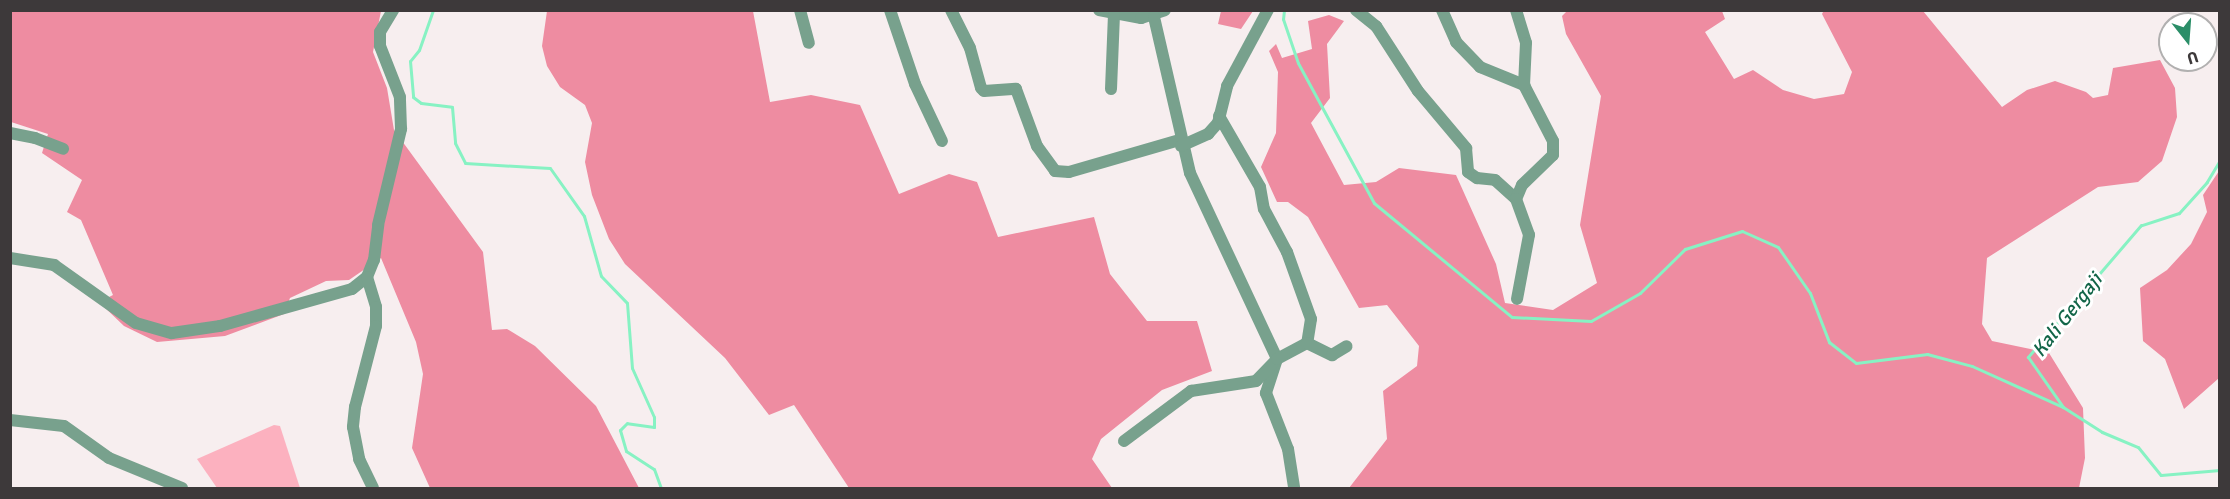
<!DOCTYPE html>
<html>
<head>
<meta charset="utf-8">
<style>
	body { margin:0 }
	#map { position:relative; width:2230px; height:499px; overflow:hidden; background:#f7eeef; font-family:Signika,sans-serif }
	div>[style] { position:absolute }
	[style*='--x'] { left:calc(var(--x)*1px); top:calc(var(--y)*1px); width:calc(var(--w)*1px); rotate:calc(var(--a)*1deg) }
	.green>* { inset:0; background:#fcb1bf }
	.forest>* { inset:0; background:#ee8ca1 }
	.stream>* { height:3px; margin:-1.5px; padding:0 1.5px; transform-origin:1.5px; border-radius:1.5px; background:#87f2c3 }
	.minor>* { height:12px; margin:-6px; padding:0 6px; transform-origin:6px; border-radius:6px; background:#78a18d }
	span { translate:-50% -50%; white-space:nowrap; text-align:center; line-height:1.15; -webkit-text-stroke:6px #fff; paint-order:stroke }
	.water-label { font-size:20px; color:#126548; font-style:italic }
	.frame { position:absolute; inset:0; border:12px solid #3d393a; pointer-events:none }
	.north { position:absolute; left:2158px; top:12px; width:60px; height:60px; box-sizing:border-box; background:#fff; border:2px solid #b1b0b0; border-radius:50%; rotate:163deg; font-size:16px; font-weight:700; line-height:24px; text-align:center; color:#3d393a }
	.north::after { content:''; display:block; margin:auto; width:21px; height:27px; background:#2b8e68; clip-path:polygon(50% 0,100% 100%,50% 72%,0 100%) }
</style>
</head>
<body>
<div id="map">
	<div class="green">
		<i style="clip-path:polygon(274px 425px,280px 426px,300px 488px,217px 488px,197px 459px)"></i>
	</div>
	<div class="forest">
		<i style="clip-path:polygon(1824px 10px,1923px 11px,2002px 107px,2027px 90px,2055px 81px,2086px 92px,2093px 98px,2108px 95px,2113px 68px,2160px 60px,2175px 88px,2177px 117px,2162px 161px,2138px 182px,2098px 187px,1987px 258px,1982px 324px,1992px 341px,2049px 353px,2083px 408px,2085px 458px,2079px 488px,1349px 488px,1387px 439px,1383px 391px,1417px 366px,1419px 346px,1387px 305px,1359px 308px,1308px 217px,1288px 202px,1277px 202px,1261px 167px,1276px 133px,1278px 72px,1269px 51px,1276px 44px,1282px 58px,1312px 49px,1308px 21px,1329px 15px,1344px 21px,1327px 44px,1330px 98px,1311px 123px,1344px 185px,1376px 182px,1399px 168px,1456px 175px,1496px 264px,1505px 303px,1553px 310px,1597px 283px,1580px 225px,1601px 96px,1566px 34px,1562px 16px,1567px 11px,1722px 11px,1725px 19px,1705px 32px,1734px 79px,1753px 70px,1783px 90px,1814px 99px,1844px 94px,1852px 72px,1822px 14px)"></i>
		<i style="clip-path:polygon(10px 11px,381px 11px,373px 52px,387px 88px,394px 130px,483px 252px,492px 330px,507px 329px,535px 346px,596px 406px,639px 488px,430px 488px,412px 448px,423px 374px,416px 342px,381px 258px,349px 280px,326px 281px,290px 298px,284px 314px,225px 336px,157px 342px,124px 326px,99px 302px,113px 295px,81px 220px,67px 212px,82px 180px,42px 153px,48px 134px,11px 122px)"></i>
		<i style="clip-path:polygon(547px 11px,753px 11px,770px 102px,811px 95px,860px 105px,899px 194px,949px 174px,977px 182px,998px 237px,1094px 217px,1110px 274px,1147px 321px,1197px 321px,1212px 371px,1162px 390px,1101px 439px,1092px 459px,1112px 488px,849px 488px,794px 405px,769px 415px,725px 358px,625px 264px,609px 239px,592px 195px,585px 162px,592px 123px,585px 105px,560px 87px,547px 66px,542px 46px)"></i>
		<i style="clip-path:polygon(1221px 11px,1221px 10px,1253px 11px,1241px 29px,1218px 24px)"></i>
		<i style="clip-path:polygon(2219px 171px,2219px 378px,2184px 409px,2165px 359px,2143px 341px,2140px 288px,2167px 270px,2191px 244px,2207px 212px,2203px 195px)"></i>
	</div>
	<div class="stream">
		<i style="--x:433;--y:10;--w:42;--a:109.3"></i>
		<i style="--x:419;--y:50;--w:14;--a:129"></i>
		<i style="--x:410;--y:61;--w:36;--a:85"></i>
		<i style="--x:413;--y:97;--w:10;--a:37"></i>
		<i style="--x:421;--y:103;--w:31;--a:7"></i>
		<i style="--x:452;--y:107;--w:36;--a:85"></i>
		<i style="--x:455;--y:143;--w:22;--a:63"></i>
		<i style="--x:465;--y:163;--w:85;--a:3.4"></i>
		<i style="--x:550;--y:168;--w:59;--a:54.7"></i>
		<i style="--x:584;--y:216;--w:62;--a:74.2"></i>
		<i style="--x:601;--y:276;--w:37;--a:46"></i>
		<i style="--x:627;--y:303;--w:65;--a:85.6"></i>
		<i style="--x:632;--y:368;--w:54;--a:65.8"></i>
		<i style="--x:654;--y:417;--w:10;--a:90"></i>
		<i style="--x:654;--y:427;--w:27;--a:-172"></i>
		<i style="--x:627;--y:423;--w:10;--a:135"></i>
		<i style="--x:620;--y:430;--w:22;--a:74"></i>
		<i style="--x:626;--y:451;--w:33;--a:33"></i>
		<i style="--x:654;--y:469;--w:20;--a:70"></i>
		<i style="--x:1284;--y:10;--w:9;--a:96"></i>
		<i style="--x:1283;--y:19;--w:46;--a:71.2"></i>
		<i style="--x:1298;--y:63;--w:159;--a:61.5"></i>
		<i style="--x:1374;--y:203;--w:179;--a:39.6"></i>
		<i style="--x:1512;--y:317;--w:79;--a:2.9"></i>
		<i style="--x:1591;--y:321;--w:56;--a:-29.7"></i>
		<i style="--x:1640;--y:293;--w:63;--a:-44.4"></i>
		<i style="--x:1685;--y:249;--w:60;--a:-17.5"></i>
		<i style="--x:1742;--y:231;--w:39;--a:24"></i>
		<i style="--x:1778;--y:247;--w:56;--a:55.2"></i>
		<i style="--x:1810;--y:293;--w:53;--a:68.8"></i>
		<i style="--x:1829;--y:342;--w:34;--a:38"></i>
		<i style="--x:1856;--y:363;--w:72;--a:-7.2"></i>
		<i style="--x:1927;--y:354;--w:47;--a:14.9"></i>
		<i style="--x:1972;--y:366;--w:100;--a:24.3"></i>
		<i style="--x:2220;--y:160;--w:26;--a:121"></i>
		<i style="--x:2207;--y:182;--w:42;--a:132.1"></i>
		<i style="--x:2179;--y:213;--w:40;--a:162"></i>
		<i style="--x:2141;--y:225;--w:174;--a:130.6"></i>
		<i style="--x:2028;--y:357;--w:61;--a:55"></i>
		<i style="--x:2063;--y:407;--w:46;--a:32.7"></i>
		<i style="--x:2102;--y:432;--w:39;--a:23"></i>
		<i style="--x:2138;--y:447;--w:36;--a:51"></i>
		<i style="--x:2161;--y:475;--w:59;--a:-4.8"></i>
	</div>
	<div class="minor">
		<i style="--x:800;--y:10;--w:34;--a:75"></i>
		<i style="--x:890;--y:10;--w:78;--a:71.3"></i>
		<i style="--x:915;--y:84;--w:63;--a:64.7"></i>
		<i style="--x:951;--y:10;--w:42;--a:63.4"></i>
		<i style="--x:970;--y:48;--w:41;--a:74.6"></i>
		<i style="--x:981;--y:88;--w:4;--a:45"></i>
		<i style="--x:984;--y:91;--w:32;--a:-4"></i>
		<i style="--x:1016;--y:89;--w:61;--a:69.8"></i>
		<i style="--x:1037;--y:146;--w:31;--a:54"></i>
		<i style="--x:1055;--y:171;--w:14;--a:4"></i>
		<i style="--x:1069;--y:172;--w:115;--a:-16.2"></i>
		<i style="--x:1099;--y:10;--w:43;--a:10.8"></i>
		<i style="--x:1141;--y:18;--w:25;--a:-18"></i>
		<i style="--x:1356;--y:10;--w:26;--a:39"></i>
		<i style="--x:1376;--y:26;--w:77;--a:57.1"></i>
		<i style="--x:1418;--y:91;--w:75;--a:49.9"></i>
		<i style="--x:1466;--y:148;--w:24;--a:85"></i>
		<i style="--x:1468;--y:172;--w:11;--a:34"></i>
		<i style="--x:1477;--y:178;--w:18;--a:6"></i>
		<i style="--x:1495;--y:180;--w:28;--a:42"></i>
		<i style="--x:1442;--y:10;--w:35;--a:66"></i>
		<i style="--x:1456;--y:42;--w:35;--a:46"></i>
		<i style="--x:1480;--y:67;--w:48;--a:22.2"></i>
		<i style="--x:1524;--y:85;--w:63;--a:62.6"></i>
		<i style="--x:1553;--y:141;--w:14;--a:90"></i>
		<i style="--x:1553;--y:155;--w:43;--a:135.9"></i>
		<i style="--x:1522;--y:185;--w:15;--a:113"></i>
		<i style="--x:1516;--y:199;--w:38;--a:70"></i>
		<i style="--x:1529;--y:235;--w:65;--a:100.6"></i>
		<i style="--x:1516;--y:10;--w:34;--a:73"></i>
		<i style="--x:1526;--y:43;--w:42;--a:92.7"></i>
		<i style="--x:1154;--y:17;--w:160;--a:77"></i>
		<i style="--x:1190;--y:173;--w:205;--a:64.9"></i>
		<i style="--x:1277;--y:359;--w:36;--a:108"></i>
		<i style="--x:1266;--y:393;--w:60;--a:68.6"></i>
		<i style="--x:1288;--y:449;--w:39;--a:81"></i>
		<i style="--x:1111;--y:89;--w:75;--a:-87.7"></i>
		<i style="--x:1219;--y:116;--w:82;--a:60"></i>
		<i style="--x:1260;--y:187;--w:22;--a:80"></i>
		<i style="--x:1264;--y:209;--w:49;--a:61.9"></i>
		<i style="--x:1287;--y:252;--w:71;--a:70.3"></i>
		<i style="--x:1311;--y:319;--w:24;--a:99"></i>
		<i style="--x:10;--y:133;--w:25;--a:11"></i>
		<i style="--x:35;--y:138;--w:30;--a:21"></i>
		<i style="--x:1181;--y:146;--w:30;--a:-24"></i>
		<i style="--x:1208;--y:134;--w:15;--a:-48"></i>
		<i style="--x:1218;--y:123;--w:38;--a:-76"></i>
		<i style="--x:1227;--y:86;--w:86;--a:-61.7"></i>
		<i style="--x:10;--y:258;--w:45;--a:9"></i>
		<i style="--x:54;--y:265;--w:100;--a:35.3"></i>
		<i style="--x:136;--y:323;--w:37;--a:16"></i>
		<i style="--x:172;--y:333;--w:49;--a:-8.3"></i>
		<i style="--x:220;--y:326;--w:137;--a:-15.7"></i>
		<i style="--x:352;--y:289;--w:19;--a:-39"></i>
		<i style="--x:367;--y:277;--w:18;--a:-68"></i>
		<i style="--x:374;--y:260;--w:35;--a:-83"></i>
		<i style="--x:378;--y:225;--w:99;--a:-76.5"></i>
		<i style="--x:401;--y:129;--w:32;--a:-92"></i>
		<i style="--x:400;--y:97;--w:55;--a:-111.4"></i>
		<i style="--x:380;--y:46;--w:14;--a:-90"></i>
		<i style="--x:380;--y:32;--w:26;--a:-59"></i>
		<i style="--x:367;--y:277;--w:31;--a:73"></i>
		<i style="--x:376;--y:307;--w:19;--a:90"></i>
		<i style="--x:376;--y:326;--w:84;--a:104.5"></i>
		<i style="--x:355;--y:407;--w:20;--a:96"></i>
		<i style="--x:353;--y:427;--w:33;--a:79"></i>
		<i style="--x:359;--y:459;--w:32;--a:64"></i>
		<i style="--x:10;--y:420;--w:54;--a:6.3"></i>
		<i style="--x:64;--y:426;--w:55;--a:35.4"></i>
		<i style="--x:109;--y:458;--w:79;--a:22.3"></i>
		<i style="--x:1124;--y:441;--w:84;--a:-36.7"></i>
		<i style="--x:1191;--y:391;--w:66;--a:-8.7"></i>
		<i style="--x:1256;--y:381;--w:30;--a:-46"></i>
		<i style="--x:1277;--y:359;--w:34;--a:-28"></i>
		<i style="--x:1307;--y:343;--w:28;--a:26"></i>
		<i style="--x:1332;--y:355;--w:17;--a:-31"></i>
	</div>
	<div class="water-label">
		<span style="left:2067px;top:315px;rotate:-52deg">Kali Gergaji</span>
	</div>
	<div class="frame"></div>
	<div class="north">U</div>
</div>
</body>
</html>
